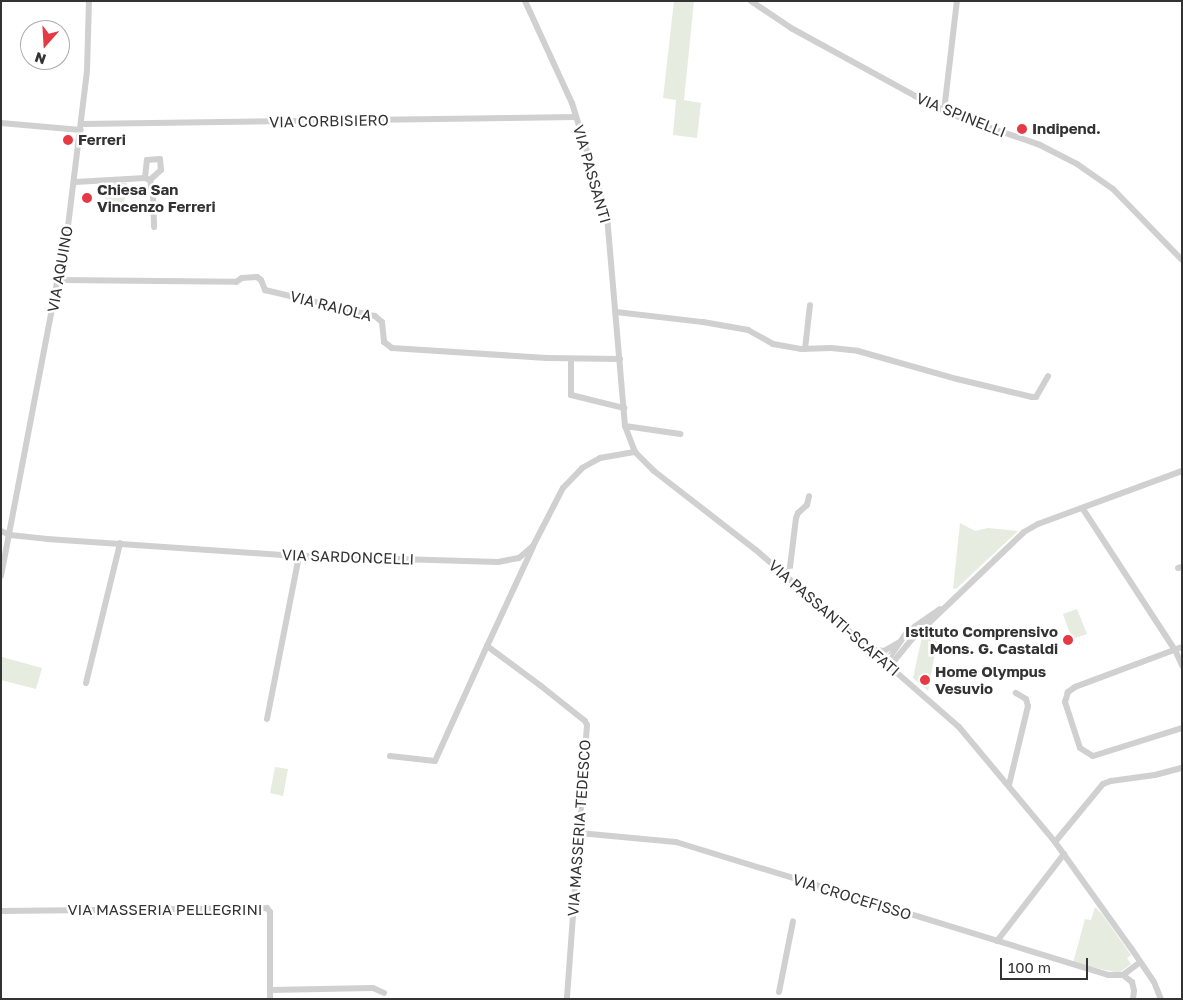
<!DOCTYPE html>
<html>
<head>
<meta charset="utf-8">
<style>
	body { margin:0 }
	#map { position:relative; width:1183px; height:1000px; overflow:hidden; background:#fff; font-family:"Golos Text",sans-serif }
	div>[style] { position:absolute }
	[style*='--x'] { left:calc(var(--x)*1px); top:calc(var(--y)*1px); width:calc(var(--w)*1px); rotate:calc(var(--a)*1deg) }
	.green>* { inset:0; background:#e6ecdf }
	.minor>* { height:6px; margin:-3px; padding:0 3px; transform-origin:3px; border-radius:3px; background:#d0d0d0 }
	.dots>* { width:14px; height:14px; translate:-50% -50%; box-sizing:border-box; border:2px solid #fff; border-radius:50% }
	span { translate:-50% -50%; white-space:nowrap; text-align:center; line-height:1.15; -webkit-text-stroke:5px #fff; paint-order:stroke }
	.street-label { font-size:15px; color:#333 }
	.poi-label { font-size:15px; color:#333; font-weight:700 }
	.left { translate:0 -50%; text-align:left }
	.right { translate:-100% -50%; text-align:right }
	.frame { position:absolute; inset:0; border:2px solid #333; pointer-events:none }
	.north { position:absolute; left:20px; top:20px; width:50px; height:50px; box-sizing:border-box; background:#fff; border:1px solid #adadad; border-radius:50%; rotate:199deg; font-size:14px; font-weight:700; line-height:20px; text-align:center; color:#333 }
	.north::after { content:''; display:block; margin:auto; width:18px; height:22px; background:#e63946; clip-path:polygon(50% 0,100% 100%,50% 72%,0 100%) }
	.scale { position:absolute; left:1000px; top:958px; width:88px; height:22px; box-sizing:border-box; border:2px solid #333; border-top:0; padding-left:6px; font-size:15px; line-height:18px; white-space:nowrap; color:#333; -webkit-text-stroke:4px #fff; paint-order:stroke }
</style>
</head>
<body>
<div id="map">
	<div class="green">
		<i style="clip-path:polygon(674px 1px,694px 1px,684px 100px,701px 103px,697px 138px,673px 135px,676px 100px,663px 98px)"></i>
		<i style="clip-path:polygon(108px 182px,127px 183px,123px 210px,104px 207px)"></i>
		<i style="clip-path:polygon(960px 523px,975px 531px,988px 528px,1018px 531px,957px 588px,953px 589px)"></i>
		<i style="clip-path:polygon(1077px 609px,1087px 634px,1072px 639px,1063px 614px)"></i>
		<i style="clip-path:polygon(922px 637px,937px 642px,928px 691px,913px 678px)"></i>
		<i style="clip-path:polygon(2px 657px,42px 668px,36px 689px,1px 680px)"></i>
		<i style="clip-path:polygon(275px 767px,288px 769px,283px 796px,270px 793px)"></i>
		<i style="clip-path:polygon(1095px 907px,1102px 914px,1131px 955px,1127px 958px,1131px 964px,1119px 973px,1073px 963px,1085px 919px,1091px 920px)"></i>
	</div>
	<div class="minor">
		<i style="--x:525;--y:1;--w:112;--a:65.3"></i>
		<i style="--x:572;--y:103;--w:118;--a:72.8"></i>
		<i style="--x:607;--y:216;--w:211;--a:85.1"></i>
		<i style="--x:625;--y:426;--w:28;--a:69"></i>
		<i style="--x:635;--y:452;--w:27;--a:45"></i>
		<i style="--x:654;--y:471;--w:129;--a:37.8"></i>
		<i style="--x:756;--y:550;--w:269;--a:41.1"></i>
		<i style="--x:959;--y:727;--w:150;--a:50.1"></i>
		<i style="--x:1055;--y:842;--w:130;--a:54.4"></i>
		<i style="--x:1131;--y:948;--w:41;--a:55.9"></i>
		<i style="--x:1154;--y:982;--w:18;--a:68"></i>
		<i style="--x:751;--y:1;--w:48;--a:34"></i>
		<i style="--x:791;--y:28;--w:141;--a:28.7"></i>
		<i style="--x:915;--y:96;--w:42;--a:26.6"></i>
		<i style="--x:953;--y:115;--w:92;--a:19"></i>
		<i style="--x:1040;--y:145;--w:42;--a:27.2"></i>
		<i style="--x:1077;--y:164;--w:44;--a:34.8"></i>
		<i style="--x:1113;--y:189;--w:99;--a:45.8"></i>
		<i style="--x:944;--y:111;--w:111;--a:-83.3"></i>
		<i style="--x:1;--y:123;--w:80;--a:5"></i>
		<i style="--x:82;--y:124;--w:494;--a:-0.8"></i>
		<i style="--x:145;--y:178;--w:18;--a:-84"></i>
		<i style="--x:147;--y:160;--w:13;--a:-4"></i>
		<i style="--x:160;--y:159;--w:11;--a:85"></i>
		<i style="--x:161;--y:170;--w:15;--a:138"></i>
		<i style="--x:75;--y:182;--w:70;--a:-3.3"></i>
		<i style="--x:145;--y:178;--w:5;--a:22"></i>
		<i style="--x:150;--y:180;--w:15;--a:79"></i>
		<i style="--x:153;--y:195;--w:32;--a:88"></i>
		<i style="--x:59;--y:280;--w:177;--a:0.6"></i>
		<i style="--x:236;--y:282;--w:7;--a:-34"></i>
		<i style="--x:242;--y:278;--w:15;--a:-4"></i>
		<i style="--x:257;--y:277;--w:5;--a:37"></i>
		<i style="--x:261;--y:280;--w:11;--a:68"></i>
		<i style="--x:265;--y:290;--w:4;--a:14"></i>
		<i style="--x:269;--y:291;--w:109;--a:13.3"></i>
		<i style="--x:375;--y:316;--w:9;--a:41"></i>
		<i style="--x:382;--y:322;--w:20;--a:84"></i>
		<i style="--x:384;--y:342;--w:10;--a:37"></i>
		<i style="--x:392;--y:348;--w:155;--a:3.7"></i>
		<i style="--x:547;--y:358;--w:73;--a:0.8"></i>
		<i style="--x:616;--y:312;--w:88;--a:6.6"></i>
		<i style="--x:703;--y:322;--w:46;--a:10.1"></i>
		<i style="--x:748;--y:330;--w:29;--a:29"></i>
		<i style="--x:773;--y:344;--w:28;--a:10"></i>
		<i style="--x:801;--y:349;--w:30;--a:-2"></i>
		<i style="--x:831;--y:348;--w:27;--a:6"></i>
		<i style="--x:858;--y:351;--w:103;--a:15.8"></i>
		<i style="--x:957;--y:379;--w:77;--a:13.5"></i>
		<i style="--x:1032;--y:397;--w:4;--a:0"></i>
		<i style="--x:1036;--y:397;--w:24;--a:-60"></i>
		<i style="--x:805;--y:349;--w:44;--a:-83.5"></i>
		<i style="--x:571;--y:359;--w:36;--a:90"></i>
		<i style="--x:571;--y:395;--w:55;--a:13.8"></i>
		<i style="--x:625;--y:426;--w:56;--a:8.3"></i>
		<i style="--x:1083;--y:509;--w:168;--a:56.9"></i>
		<i style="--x:1175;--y:650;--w:17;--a:65"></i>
		<i style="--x:1;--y:531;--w:10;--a:24"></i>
		<i style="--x:10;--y:535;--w:37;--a:6"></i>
		<i style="--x:47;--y:539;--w:253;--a:3.9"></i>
		<i style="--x:299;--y:556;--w:199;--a:1.7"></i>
		<i style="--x:498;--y:562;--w:21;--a:-11"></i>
		<i style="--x:519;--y:558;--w:18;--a:-41"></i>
		<i style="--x:533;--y:546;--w:65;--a:-62.7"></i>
		<i style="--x:563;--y:488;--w:28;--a:-46"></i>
		<i style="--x:582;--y:468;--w:21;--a:-29"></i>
		<i style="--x:600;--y:458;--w:36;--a:-10"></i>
		<i style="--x:533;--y:547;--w:109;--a:114.9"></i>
		<i style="--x:487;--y:646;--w:67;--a:36.5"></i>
		<i style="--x:541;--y:686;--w:56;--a:38.5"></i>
		<i style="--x:585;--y:721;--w:4;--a:63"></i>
		<i style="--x:587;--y:725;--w:275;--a:94.2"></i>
		<i style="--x:1178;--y:568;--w:4;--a:-14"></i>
		<i style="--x:785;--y:575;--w:9;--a:-58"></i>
		<i style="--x:790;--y:567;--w:49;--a:-83"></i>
		<i style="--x:796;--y:518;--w:5;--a:-68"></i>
		<i style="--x:798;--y:513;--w:12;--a:-42"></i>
		<i style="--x:807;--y:505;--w:9;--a:-77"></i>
		<i style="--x:1;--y:576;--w:356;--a:-79.2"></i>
		<i style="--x:68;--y:226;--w:156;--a:-83"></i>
		<i style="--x:87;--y:71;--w:70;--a:-88.4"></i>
		<i style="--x:1182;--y:647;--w:114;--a:159.5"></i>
		<i style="--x:1075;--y:687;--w:9;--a:144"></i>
		<i style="--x:1068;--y:692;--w:10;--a:107"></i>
		<i style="--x:1065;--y:702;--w:48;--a:71.9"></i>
		<i style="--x:1080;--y:748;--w:15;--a:32"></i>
		<i style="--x:1093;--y:756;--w:93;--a:-17.5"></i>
		<i style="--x:870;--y:649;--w:14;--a:8"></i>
		<i style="--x:884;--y:651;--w:16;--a:-30"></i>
		<i style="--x:887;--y:664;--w:10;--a:-66"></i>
		<i style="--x:891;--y:655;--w:28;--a:-55"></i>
		<i style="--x:907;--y:632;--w:40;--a:-34.9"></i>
		<i style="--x:890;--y:666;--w:33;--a:-51"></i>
		<i style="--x:911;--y:640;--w:156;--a:-43.7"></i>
		<i style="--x:1024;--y:532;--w:16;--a:-30"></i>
		<i style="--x:1038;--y:524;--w:153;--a:-20.2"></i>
		<i style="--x:86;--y:683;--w:144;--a:-76.3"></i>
		<i style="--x:267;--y:719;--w:166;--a:-78.9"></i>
		<i style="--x:390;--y:756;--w:45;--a:6.3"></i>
		<i style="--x:435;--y:761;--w:126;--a:-65.7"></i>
		<i style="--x:1009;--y:785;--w:81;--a:-76.5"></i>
		<i style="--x:1028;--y:706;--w:7;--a:-106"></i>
		<i style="--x:1026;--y:699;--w:12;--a:-149"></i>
		<i style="--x:579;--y:833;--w:97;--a:5.3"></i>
		<i style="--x:676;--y:842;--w:452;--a:17.1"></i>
		<i style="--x:1108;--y:975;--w:15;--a:0"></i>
		<i style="--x:1123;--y:975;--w:21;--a:-37"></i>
		<i style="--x:1055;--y:842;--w:75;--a:-50.4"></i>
		<i style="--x:1103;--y:784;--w:9;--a:-21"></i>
		<i style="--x:1111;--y:781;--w:44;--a:-7.8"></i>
		<i style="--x:1155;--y:775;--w:28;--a:-15"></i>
		<i style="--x:1;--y:911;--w:266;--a:-0.6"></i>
		<i style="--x:267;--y:908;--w:5;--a:53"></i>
		<i style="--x:270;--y:912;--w:87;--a:90"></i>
		<i style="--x:997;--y:941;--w:110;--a:-52.4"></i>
		<i style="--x:1123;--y:975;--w:11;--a:38"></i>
		<i style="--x:1132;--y:982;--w:9;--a:77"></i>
		<i style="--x:1134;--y:991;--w:8;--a:97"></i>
		<i style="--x:270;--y:990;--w:103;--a:-1.1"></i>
		<i style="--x:373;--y:988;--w:12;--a:24"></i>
		<i style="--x:779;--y:992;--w:72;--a:-78.8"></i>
	</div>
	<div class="dots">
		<i style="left:1022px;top:129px;background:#e63946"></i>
		<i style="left:68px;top:140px;background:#e63946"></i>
		<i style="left:87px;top:198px;background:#e63946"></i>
		<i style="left:1068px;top:640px;background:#e63946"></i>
		<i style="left:925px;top:680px;background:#e63946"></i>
	</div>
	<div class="street-label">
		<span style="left:961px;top:115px;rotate:22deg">VIA SPINELLI</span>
		<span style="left:329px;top:121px;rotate:-1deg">VIA CORBISIERO</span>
		<span style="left:592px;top:174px;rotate:74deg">VIA PASSANTI</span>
		<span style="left:60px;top:269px;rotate:-80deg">VIA AQUINO</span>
		<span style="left:331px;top:306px;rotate:14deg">VIA RAIOLA</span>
		<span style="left:348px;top:557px;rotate:2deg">VIA SARDONCELLI</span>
		<span style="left:834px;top:618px;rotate:41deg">VIA PASSANTI-SCAFATI</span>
		<span style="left:579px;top:828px;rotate:-86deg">VIA MASSERIA TEDESCO</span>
		<span style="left:852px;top:897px;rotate:17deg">VIA CROCEFISSO</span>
		<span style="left:165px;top:910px">VIA MASSERIA PELLEGRINI</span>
	</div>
	<div class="poi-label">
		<span class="left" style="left:1032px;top:129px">Indipend.</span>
		<span class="left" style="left:78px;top:140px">Ferreri</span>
		<span class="left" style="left:97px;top:198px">Chiesa San<br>Vincenzo Ferreri</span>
		<span class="right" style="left:1058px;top:640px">Istituto Comprensivo<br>Mons. G. Castaldi</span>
		<span class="left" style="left:935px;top:680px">Home Olympus<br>Vesuvio</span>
	</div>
	<div class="frame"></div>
	<div class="north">N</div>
	<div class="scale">100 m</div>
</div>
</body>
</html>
